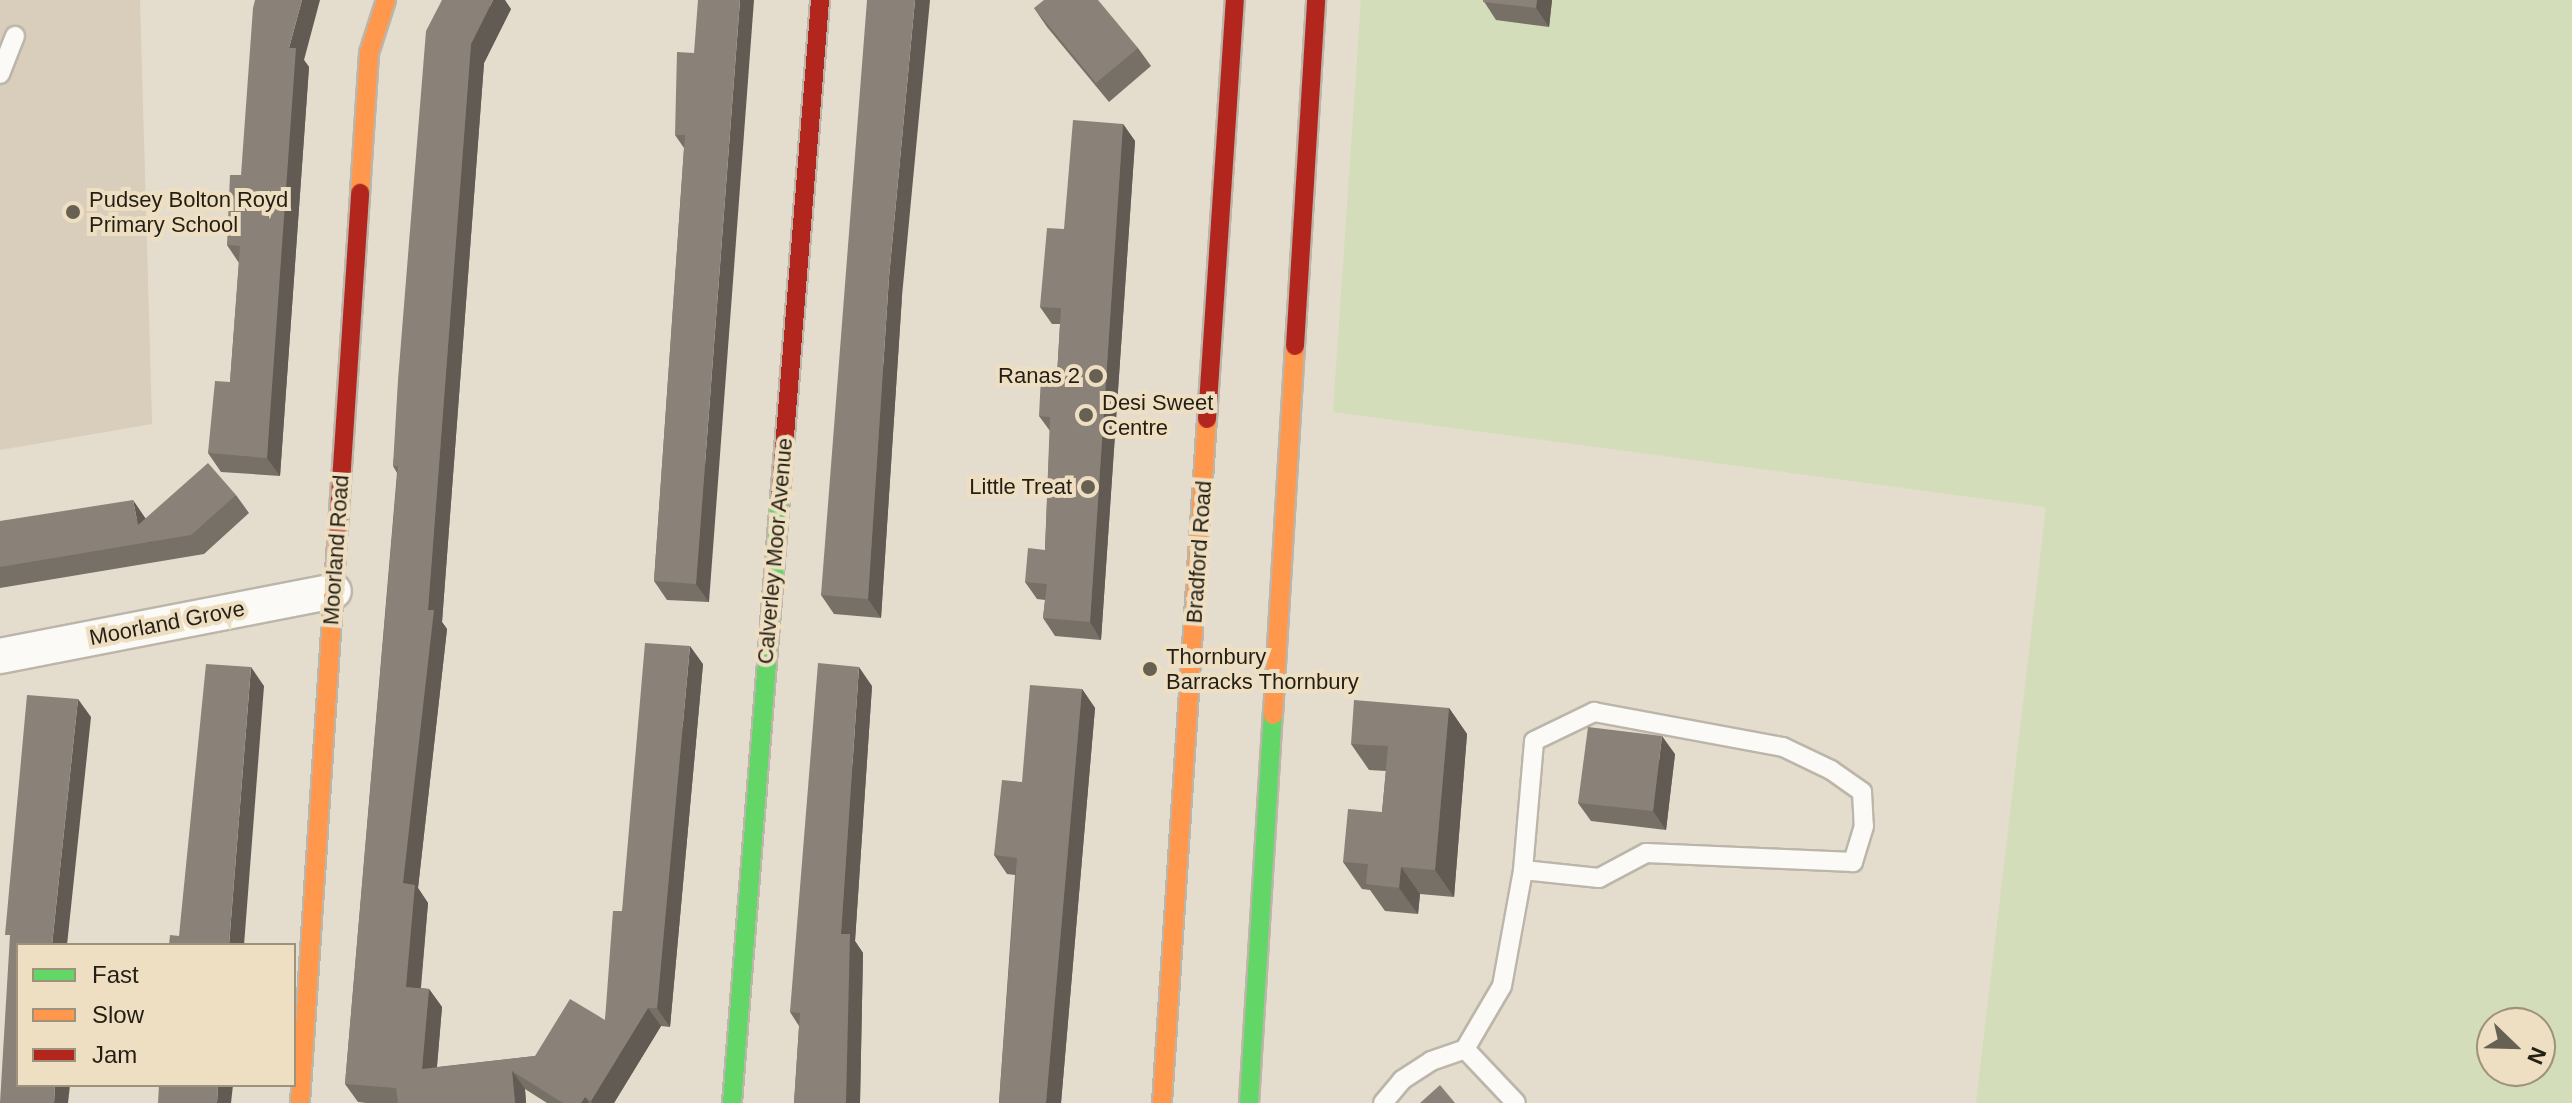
<!DOCTYPE html>
<html>
<head>
<meta charset="utf-8">
<style>
	body { margin:0 }
	#map { position:relative; width:2572px; height:1103px; overflow:hidden; background:#e4dccc; font-family:Helvetica,sans-serif }
	div>[style] { position:absolute }
	[style*='--x'] { left:calc(var(--x)*1px); top:calc(var(--y)*1px); width:calc(var(--w)*1px); rotate:calc(var(--a)*1deg) }
	.education>* { inset:0; background:#d9cdbc }
	.green>* { inset:0; background:#d3ddba }
	.roads { filter:drop-shadow(2px 0 #bcb6aa) drop-shadow(-2px 0 #bcb6aa) drop-shadow(0 2px #bcb6aa) drop-shadow(0 -2px #bcb6aa) }
	.lane>* { height:18px; margin:-9px; padding:0 9px; transform-origin:9px; border-radius:9px; background:#fbfaf7 }
	.street>* { height:34px; margin:-17px; padding:0 17px; transform-origin:17px; border-radius:17px; background:#fbfaf7 }
	.fast>* { height:18px; margin:-9px; padding:0 9px; transform-origin:9px; border-radius:9px; background:#63d668 }
	.slow>* { height:18px; margin:-9px; padding:0 9px; transform-origin:9px; border-radius:9px; background:#ff974d }
	.jam>* { height:18px; margin:-9px; padding:0 9px; transform-origin:9px; border-radius:9px; background:#b3261e }
	.wall>* { inset:0; background:#777067 }
	.shaded-wall>* { inset:0; background:#615b54 }
	.building>* { inset:0; background:#8a8278 }
	.dots>* { width:22px; height:22px; translate:-50% -50%; box-sizing:border-box; border:4px solid #efdfc2; border-radius:50% }
	span { translate:-50% -50%; white-space:nowrap; text-align:center; line-height:1.15; -webkit-text-stroke:8px #efdfc2; paint-order:stroke }
	.poi-label { font-size:22px; color:#241f14 }
	.left { translate:0 -50%; text-align:left }
	.right { translate:-100% -50%; text-align:right }
	.street-label { font-size:22px; color:#241f14 }
	.legend { position:absolute; left:16px; top:943px; width:280px; height:144px; box-sizing:border-box; background:#efdfc2; border:2px solid #9e927c; margin:0; padding:10px 14px; list-style:none; font-size:24px; color:#241f14 }
	.legend li { display:flex; align-items:center; gap:16px; height:40px }
	.legend b { width:40px; border:2px solid #9e927c }
	.north { position:absolute; left:2476px; top:1007px; width:80px; height:80px; box-sizing:border-box; background:#efdfc2; border:2px solid #9e927c; border-radius:50%; rotate:113deg; font-size:22px; font-weight:700; line-height:32px; text-align:center; color:#241f14 }
	.north::after { content:''; display:block; margin:auto; width:28px; height:36px; background:#676154; clip-path:polygon(50% 0,100% 100%,50% 72%,0 100%) }
</style>
</head>
<body>
<div id="map">
	<div class="education">
		<i style="clip-path:polygon(0 0,140px 0,152px 424px,0 450px)"></i>
	</div>
	<div class="green">
		<i style="clip-path:polygon(evenodd,1361px 0,2572px 0,2572px 1103px,1976px 1103px,2046px 507px,1333px 412px,1361px 0,2492px 1023px,2540px 1023px,2540px 1071px,2492px 1071px,2492px 1023px)"></i>
	</div>
	<div class="roads">
		<div class="lane">
			<i style="--x:0;--y:74;--w:41;--a:-68.5"></i>
			<i style="--x:1465;--y:1049;--w:73;--a:-59.6"></i>
			<i style="--x:1502;--y:986;--w:118;--a:-79.7"></i>
			<i style="--x:1523;--y:870;--w:129;--a:-85.1"></i>
			<i style="--x:1534;--y:741;--w:67;--a:-25.8"></i>
			<i style="--x:1594;--y:712;--w:192;--a:10.5"></i>
			<i style="--x:1783;--y:747;--w:53;--a:25.6"></i>
			<i style="--x:1831;--y:770;--w:38;--a:35"></i>
			<i style="--x:1862;--y:792;--w:34;--a:87"></i>
			<i style="--x:1864;--y:826;--w:38;--a:107"></i>
			<i style="--x:1853;--y:862;--w:207;--a:-177.5"></i>
			<i style="--x:1646;--y:853;--w:53;--a:152"></i>
			<i style="--x:1599;--y:878;--w:76;--a:-174"></i>
			<i style="--x:1383;--y:1103;--w:30;--a:-50"></i>
			<i style="--x:1402;--y:1080;--w:35;--a:-33"></i>
			<i style="--x:1431;--y:1061;--w:36;--a:-19"></i>
			<i style="--x:1465;--y:1049;--w:74;--a:46.6"></i>
		</div>
		<div class="street">
			<i style="--x:0;--y:656;--w:340;--a:-11"></i>
		</div>
		<div class="fast">
			<i style="--x:732;--y:1103;--w:607;--a:-85.46"></i>
			<i style="--x:1249;--y:1103;--w:389;--a:-86.5"></i>
		</div>
		<div class="slow">
			<i style="--x:360;--y:193;--w:140;--a:-86.3"></i>
			<i style="--x:369;--y:53;--w:56;--a:-72.2"></i>
			<i style="--x:1273;--y:715;--w:370;--a:-86.6"></i>
			<i style="--x:300;--y:1103;--w:577;--a:-86.23"></i>
			<i style="--x:1162;--y:1103;--w:685;--a:-86.24"></i>
		</div>
		<div class="jam">
			<i style="--x:1295;--y:346;--w:347;--a:-86.5"></i>
			<i style="--x:1207;--y:419;--w:420;--a:-86.2"></i>
			<i style="--x:780;--y:498;--w:500;--a:-85.4"></i>
			<i style="--x:338;--y:527;--w:335;--a:-86.2"></i>
		</div>
	</div>
	<div class="wall">
		<i style="clip-path:polygon(442px 0,511px 9px,484px 63px,442px 622px,447px 629px,418px 888px,428px 903px,421px 988px,429px 989px,442px 1007px,437px 1067px,535px 1056px,605px 1020px,622px 911px,703px 664px,670px 1027px,661px 1026px,614px 1103px,547px 1103px,525px 1089px,526px 1103px,366px 1103px,358px 1102px,345px 1084px,397px 473px,393px 466px)"></i>
		<i style="clip-path:polygon(1483px 0,1552px 0,1549px 27px,1496px 20px)"></i>
		<i style="clip-path:polygon(1034px 8px,1138px 48px,1151px 66px,1109px 102px,1047px 27px)"></i>
		<i style="clip-path:polygon(694px 53px,709px 602px,667px 600px,654px 581px,684px 148px,675px 135px)"></i>
		<i style="clip-path:polygon(304px 60px,309px 67px,280px 476px,221px 472px,208px 453px,230px 382px,239px 263px,227px 245px)"></i>
		<i style="clip-path:polygon(1123px 124px,1135px 141px,1101px 640px,1055px 636px,1043px 618px,1045px 600px,1037px 599px,1025px 582px,1045px 550px,1050px 431px,1039px 416px,1057px 376px,1060px 324px,1052px 324px,1040px 307px,1064px 229px)"></i>
		<i style="clip-path:polygon(902px 296px,881px 618px,834px 614px,821px 595px)"></i>
		<i style="clip-path:polygon(236px 495px,249px 513px,204px 554px,0 588px,0 521px,146px 518px)"></i>
		<i style="clip-path:polygon(872px 686px,855px 941px,863px 953px,860px 1103px,794px 1103px,799px 1026px,790px 1012px)"></i>
		<i style="clip-path:polygon(1082px 689px,1095px 708px,1061px 1103px,999px 1103px,1015px 875px,1007px 874px,994px 855px,1022px 782px)"></i>
		<i style="clip-path:polygon(1449px 708px,1467px 734px,1454px 897px,1420px 894px,1418px 914px,1385px 911px,1370px 890px,1362px 889px,1343px 862px,1382px 812px,1386px 771px,1369px 770px,1351px 744px)"></i>
		<i style="clip-path:polygon(1675px 754px,1666px 830px,1591px 821px,1578px 803px)"></i>
	</div>
	<div class="shaded-wall">
		<i style="clip-path:polygon(302px 0,320px 0,304px 60px,309px 67px,280px 476px,267px 458px,289px 48px)"></i>
		<i style="clip-path:polygon(493px 0,505px 0,511px 9px,484px 63px,442px 622px,447px 629px,418px 888px,428px 903px,419px 1005px,406px 987px,403px 883px,428px 610px,471px 44px)"></i>
		<i style="clip-path:polygon(740px 0,754px 0,709px 602px,696px 584px)"></i>
		<i style="clip-path:polygon(915px 0,930px 0,902px 296px,881px 618px,868px 599px,889px 277px)"></i>
		<i style="clip-path:polygon(1537px 0,1552px 0,1549px 27px,1536px 8px)"></i>
		<i style="clip-path:polygon(1123px 124px,1135px 141px,1101px 640px,1090px 622px)"></i>
		<i style="clip-path:polygon(133px 500px,146px 519px,151px 544px,138px 525px)"></i>
		<i style="clip-path:polygon(690px 646px,703px 664px,670px 1027px,657px 1008px)"></i>
		<i style="clip-path:polygon(251px 667px,264px 686px,244px 945px,229px 945px)"></i>
		<i style="clip-path:polygon(859px 667px,872px 686px,855px 941px,863px 953px,860px 1103px,846px 1103px,841px 934px)"></i>
		<i style="clip-path:polygon(1082px 689px,1095px 708px,1061px 1103px,1046px 1103px)"></i>
		<i style="clip-path:polygon(78px 699px,91px 717px,67px 945px,52px 945px)"></i>
		<i style="clip-path:polygon(1449px 708px,1467px 734px,1454px 897px,1435px 870px)"></i>
		<i style="clip-path:polygon(1662px 736px,1675px 754px,1666px 830px,1653px 811px)"></i>
		<i style="clip-path:polygon(1401px 867px,1420px 894px,1418px 914px,1399px 888px)"></i>
		<i style="clip-path:polygon(429px 989px,442px 1007px,435px 1088px,422px 1069px)"></i>
		<i style="clip-path:polygon(648px 1008px,661px 1026px,614px 1103px,592px 1103px,591px 1101px)"></i>
		<i style="clip-path:polygon(512px 1071px,525px 1089px,526px 1103px,515px 1103px)"></i>
		<i style="clip-path:polygon(55px 1085px,70px 1085px,68px 1103px,54px 1103px)"></i>
		<i style="clip-path:polygon(218px 1085px,233px 1085px,231px 1103px,217px 1103px)"></i>
		<i style="clip-path:polygon(585px 1097px,589px 1103px,581px 1103px)"></i>
	</div>
	<div class="building">
		<i style="clip-path:polygon(255px 0,302px 0,289px 48px,296px 48px,267px 458px,208px 453px,215px 381px,230px 382px,240px 246px,227px 245px,230px 175px,241px 175px,253px 8px)"></i>
		<i style="clip-path:polygon(442px 0,493px 0,471px 44px,428px 610px,434px 610px,403px 883px,415px 885px,406px 987px,429px 989px,422px 1069px,535px 1056px,570px 999px,605px 1020px,613px 911px,622px 911px,645px 643px,690px 646px,657px 1008px,648px 1008px,591px 1101px,585px 1097px,581px 1103px,563px 1103px,512px 1071px,515px 1103px,398px 1103px,396px 1088px,345px 1084px,398px 466px,393px 466px,398px 380px,426px 31px)"></i>
		<i style="clip-path:polygon(698px 0,740px 0,696px 584px,654px 581px,685px 135px,675px 135px,677px 52px,694px 53px)"></i>
		<i style="clip-path:polygon(867px 0,915px 0,889px 277px,868px 599px,821px 595px)"></i>
		<i style="clip-path:polygon(1044px 0,1098px 0,1138px 48px,1096px 83px,1034px 8px)"></i>
		<i style="clip-path:polygon(1483px 0,1537px 0,1536px 8px,1483px 2px)"></i>
		<i style="clip-path:polygon(1073px 120px,1123px 124px,1090px 622px,1043px 618px,1047px 584px,1025px 582px,1028px 548px,1045px 550px,1050px 417px,1039px 416px,1041px 376px,1057px 376px,1061px 308px,1040px 307px,1047px 228px,1064px 229px)"></i>
		<i style="clip-path:polygon(208px 463px,236px 495px,191px 535px,0 567px,0 521px,133px 500px,138px 525px)"></i>
		<i style="clip-path:polygon(818px 663px,859px 667px,841px 934px,850px 934px,846px 1103px,794px 1103px,800px 1013px,790px 1012px)"></i>
		<i style="clip-path:polygon(206px 664px,251px 667px,229px 945px,169px 945px,170px 935px,179px 936px)"></i>
		<i style="clip-path:polygon(1030px 685px,1082px 689px,1046px 1103px,999px 1103px,1017px 858px,994px 855px,1002px 780px,1022px 782px)"></i>
		<i style="clip-path:polygon(27px 695px,78px 699px,52px 945px,18px 945px,18px 1085px,55px 1085px,54px 1103px,0 1103px,10px 935px,5px 935px)"></i>
		<i style="clip-path:polygon(1354px 700px,1449px 708px,1435px 870px,1401px 867px,1399px 888px,1366px 884px,1368px 864px,1343px 862px,1348px 809px,1382px 812px,1388px 746px,1351px 744px)"></i>
		<i style="clip-path:polygon(1588px 727px,1662px 736px,1653px 811px,1578px 803px)"></i>
		<i style="clip-path:polygon(159px 1085px,218px 1085px,217px 1103px,158px 1103px)"></i>
		<i style="clip-path:polygon(1440px 1085px,1455px 1103px,1420px 1103px)"></i>
	</div>
	<div class="dots">
		<i style="left:73px;top:212px;background:#676154"></i>
		<i style="left:1096px;top:376px;background:#676154"></i>
		<i style="left:1086px;top:415px;background:#676154"></i>
		<i style="left:1088px;top:487px;background:#676154"></i>
		<i style="left:1150px;top:669px;background:#676154"></i>
	</div>
	<div class="poi-label">
		<span class="left" style="left:89px;top:212px">Pudsey Bolton Royd<br>Primary School</span>
		<span class="right" style="left:1080px;top:376px">Ranas 2</span>
		<span class="left" style="left:1102px;top:415px">Desi Sweet<br>Centre</span>
		<span class="right" style="left:1072px;top:487px">Little Treat</span>
		<span class="left" style="left:1166px;top:669px">Thornbury<br>Barracks Thornbury</span>
	</div>
	<div class="street-label">
		<span style="left:336px;top:550px;rotate:-86deg">Moorland Road</span>
		<span style="left:775px;top:551px;rotate:-85deg">Calverley Moor Avenue</span>
		<span style="left:1199px;top:552px;rotate:-86deg">Bradford Road</span>
		<span style="left:167px;top:623px;rotate:-11deg">Moorland Grove</span>
	</div>
	<ul class="legend">
	<li><b style="height:10px;background:#63d668"></b>Fast</li>
	<li><b style="height:10px;background:#ff974d"></b>Slow</li>
	<li><b style="height:10px;background:#b3261e"></b>Jam</li>
	</ul>
	<div class="north">N</div>
</div>
</body>
</html>
